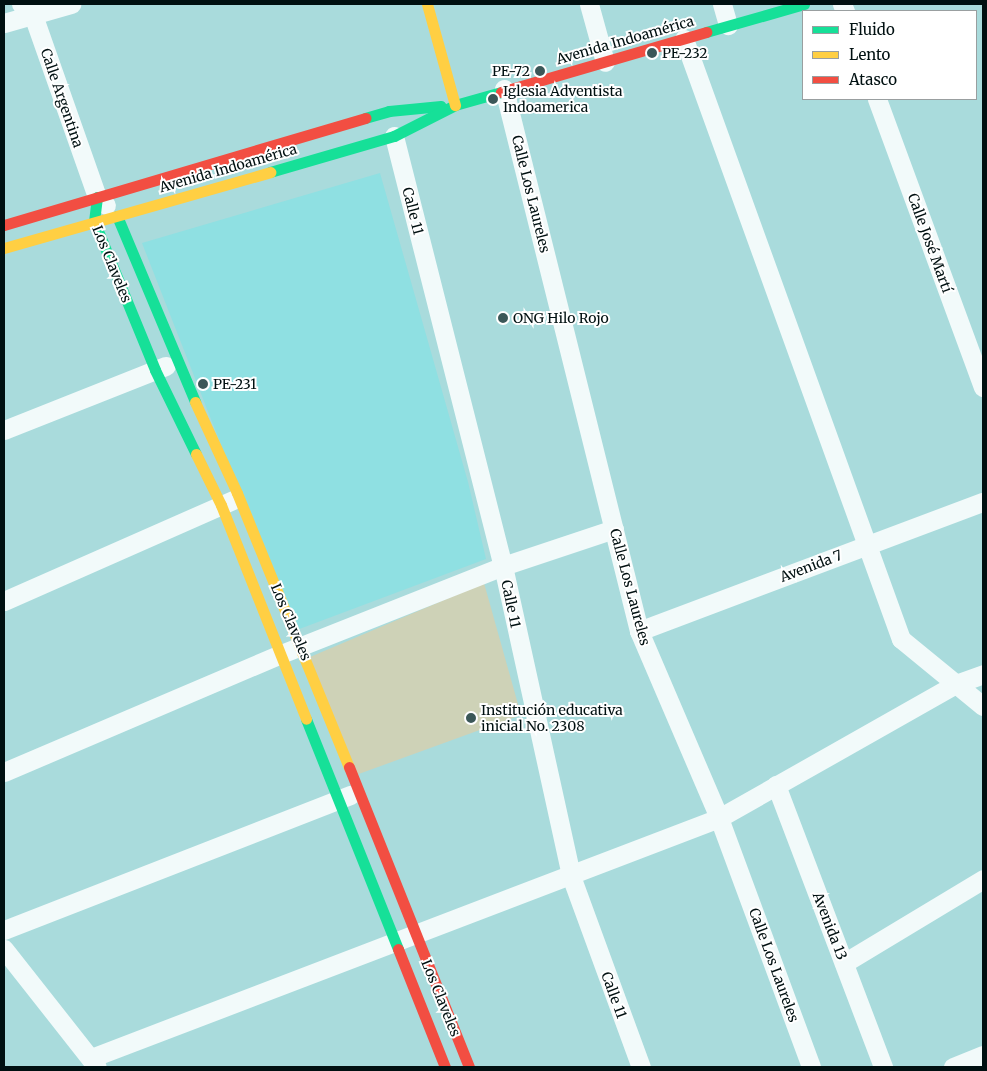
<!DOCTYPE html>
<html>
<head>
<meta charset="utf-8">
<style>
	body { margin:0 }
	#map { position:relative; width:987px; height:1071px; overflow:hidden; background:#a9dbdc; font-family:Merriweather,serif }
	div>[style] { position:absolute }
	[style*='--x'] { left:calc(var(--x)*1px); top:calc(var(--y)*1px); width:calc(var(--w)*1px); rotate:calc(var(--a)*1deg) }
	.built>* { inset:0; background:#8fe0e2 }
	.green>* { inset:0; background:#ced2b7 }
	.street>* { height:19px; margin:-9.5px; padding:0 9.5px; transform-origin:9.5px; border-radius:9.5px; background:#f2fafa }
	.fast>* { height:11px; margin:-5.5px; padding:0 5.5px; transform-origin:5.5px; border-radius:5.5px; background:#16e098 }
	.slow>* { height:11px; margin:-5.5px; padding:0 5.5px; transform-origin:5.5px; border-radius:5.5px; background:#ffcf43 }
	.jam>* { height:11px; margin:-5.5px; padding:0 5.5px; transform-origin:5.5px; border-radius:5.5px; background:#f24e42 }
	.dots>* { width:14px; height:14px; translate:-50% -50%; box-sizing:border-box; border:2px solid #fff; border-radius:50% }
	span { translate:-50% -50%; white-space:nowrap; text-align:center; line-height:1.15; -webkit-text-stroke:4px #fff; paint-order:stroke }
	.street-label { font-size:14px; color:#001011 }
	.poi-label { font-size:14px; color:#001011 }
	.left { translate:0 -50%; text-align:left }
	.right { translate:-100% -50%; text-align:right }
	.frame { position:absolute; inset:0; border:5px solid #001011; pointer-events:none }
	.legend { position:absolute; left:802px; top:10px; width:175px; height:90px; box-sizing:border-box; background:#fff; border:1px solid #999fa0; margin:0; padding:6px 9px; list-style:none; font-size:15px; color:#001011 }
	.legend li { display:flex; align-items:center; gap:10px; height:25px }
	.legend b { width:25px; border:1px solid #999fa0 }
</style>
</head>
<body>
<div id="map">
	<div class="built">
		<i style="clip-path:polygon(380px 173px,468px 482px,486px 559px,294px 631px,142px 243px)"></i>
	</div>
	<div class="green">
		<i style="clip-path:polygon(484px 583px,521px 715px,356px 775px,310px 657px)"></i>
	</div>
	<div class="street">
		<i style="--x:21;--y:4;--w:16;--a:43"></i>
		<i style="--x:33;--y:15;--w:193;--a:70.6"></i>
		<i style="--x:97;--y:197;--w:12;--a:42"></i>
		<i style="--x:589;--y:4;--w:60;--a:74.6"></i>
		<i style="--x:722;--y:4;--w:22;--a:74"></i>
		<i style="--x:842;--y:4;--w:8;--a:67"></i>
		<i style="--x:4;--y:23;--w:70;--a:-15.8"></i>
		<i style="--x:684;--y:39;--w:638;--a:70.12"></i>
		<i style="--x:901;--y:639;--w:106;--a:39.3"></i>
		<i style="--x:504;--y:89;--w:559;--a:76.01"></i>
		<i style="--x:639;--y:631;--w:203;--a:66.8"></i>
		<i style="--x:719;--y:818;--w:265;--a:69.7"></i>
		<i style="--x:877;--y:99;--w:307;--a:69.8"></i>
		<i style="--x:394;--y:136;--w:444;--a:75.8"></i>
		<i style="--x:503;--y:566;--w:317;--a:77.6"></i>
		<i style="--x:571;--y:876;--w:203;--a:69.9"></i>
		<i style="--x:4;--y:430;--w:174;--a:-21.6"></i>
		<i style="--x:4;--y:601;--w:250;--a:-23.8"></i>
		<i style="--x:639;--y:631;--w:367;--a:-20.6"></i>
		<i style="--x:4;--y:772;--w:301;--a:-23.1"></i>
		<i style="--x:281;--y:654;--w:239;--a:-21.6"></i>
		<i style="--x:503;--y:566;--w:117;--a:-18.4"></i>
		<i style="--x:776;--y:785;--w:302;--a:69.2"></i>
		<i style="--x:4;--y:930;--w:372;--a:-21.3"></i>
		<i style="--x:4;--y:949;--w:150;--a:51.8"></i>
		<i style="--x:844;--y:963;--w:162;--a:-31.1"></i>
		<i style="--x:91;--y:1058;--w:672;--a:-20.92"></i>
		<i style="--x:719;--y:818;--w:272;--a:-29.5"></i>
		<i style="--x:956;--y:684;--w:29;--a:-20"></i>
		<i style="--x:953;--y:1067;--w:32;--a:-22"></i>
	</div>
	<div class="fast">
		<i style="--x:706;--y:32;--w:102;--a:-15.9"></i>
		<i style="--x:365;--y:118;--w:25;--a:-16"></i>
		<i style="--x:389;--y:111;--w:52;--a:-5.5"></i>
		<i style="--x:270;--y:172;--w:129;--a:-16.2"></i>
		<i style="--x:394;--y:136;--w:68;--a:-26.9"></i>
		<i style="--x:455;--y:105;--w:48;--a:-15.8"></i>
		<i style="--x:97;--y:197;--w:24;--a:97"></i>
		<i style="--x:94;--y:221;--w:161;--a:67.7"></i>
		<i style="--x:155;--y:370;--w:93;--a:64"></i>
		<i style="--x:117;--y:216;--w:202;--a:67.2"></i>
		<i style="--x:306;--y:719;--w:248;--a:68.2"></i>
	</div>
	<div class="slow">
		<i style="--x:427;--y:4;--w:105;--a:74.5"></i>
		<i style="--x:4;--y:248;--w:277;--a:-15.9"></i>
		<i style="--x:195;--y:402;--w:100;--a:65.2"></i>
		<i style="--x:237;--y:493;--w:296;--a:67.8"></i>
		<i style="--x:196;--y:454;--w:57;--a:63.9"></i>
		<i style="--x:221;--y:505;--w:230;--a:68.3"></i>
	</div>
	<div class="jam">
		<i style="--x:501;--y:92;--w:214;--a:-16.3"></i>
		<i style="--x:4;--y:225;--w:377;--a:-16.5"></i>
		<i style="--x:349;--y:767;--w:323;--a:68.2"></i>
		<i style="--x:398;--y:949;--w:127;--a:68.3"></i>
	</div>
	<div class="dots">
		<i style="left:652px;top:53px;background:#3b5758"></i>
		<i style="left:540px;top:71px;background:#3b5758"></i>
		<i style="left:493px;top:99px;background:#3b5758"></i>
		<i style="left:503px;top:318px;background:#3b5758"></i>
		<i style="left:203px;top:384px;background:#3b5758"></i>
		<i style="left:471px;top:718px;background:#3b5758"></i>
	</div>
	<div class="street-label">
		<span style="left:625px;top:40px;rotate:-16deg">Avenida Indoamérica</span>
		<span style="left:62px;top:98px;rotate:71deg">Calle Argentina</span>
		<span style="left:228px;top:168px;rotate:-16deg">Avenida Indoamérica</span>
		<span style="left:531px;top:194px;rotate:76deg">Calle Los Laureles</span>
		<span style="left:413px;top:211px;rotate:76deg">Calle 11</span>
		<span style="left:930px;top:243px;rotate:70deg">Calle José Martí</span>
		<span style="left:112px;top:264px;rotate:68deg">Los Claveles</span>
		<span style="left:811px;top:566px;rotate:-21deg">Avenida 7</span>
		<span style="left:630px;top:587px;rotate:75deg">Calle Los Laureles</span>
		<span style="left:511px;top:604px;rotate:78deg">Calle 11</span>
		<span style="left:291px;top:622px;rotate:67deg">Los Claveles</span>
		<span style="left:830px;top:926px;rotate:69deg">Avenida 13</span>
		<span style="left:774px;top:965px;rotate:70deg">Calle Los Laureles</span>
		<span style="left:614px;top:995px;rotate:70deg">Calle 11</span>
		<span style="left:441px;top:998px;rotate:68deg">Los Claveles</span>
	</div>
	<div class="poi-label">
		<span class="left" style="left:662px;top:53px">PE-232</span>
		<span class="right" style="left:530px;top:71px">PE-72</span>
		<span class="left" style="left:503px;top:99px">Iglesia Adventista<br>Indoamerica</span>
		<span class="left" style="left:513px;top:318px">ONG Hilo Rojo</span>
		<span class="left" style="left:213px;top:384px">PE-231</span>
		<span class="left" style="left:481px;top:718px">Institución educativa<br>inicial No. 2308</span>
	</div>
	<div class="frame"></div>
	<ul class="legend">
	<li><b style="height:6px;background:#16e098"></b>Fluido</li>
	<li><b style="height:6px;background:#ffcf43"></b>Lento</li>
	<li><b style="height:6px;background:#f24e42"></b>Atasco</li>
	</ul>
</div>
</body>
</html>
